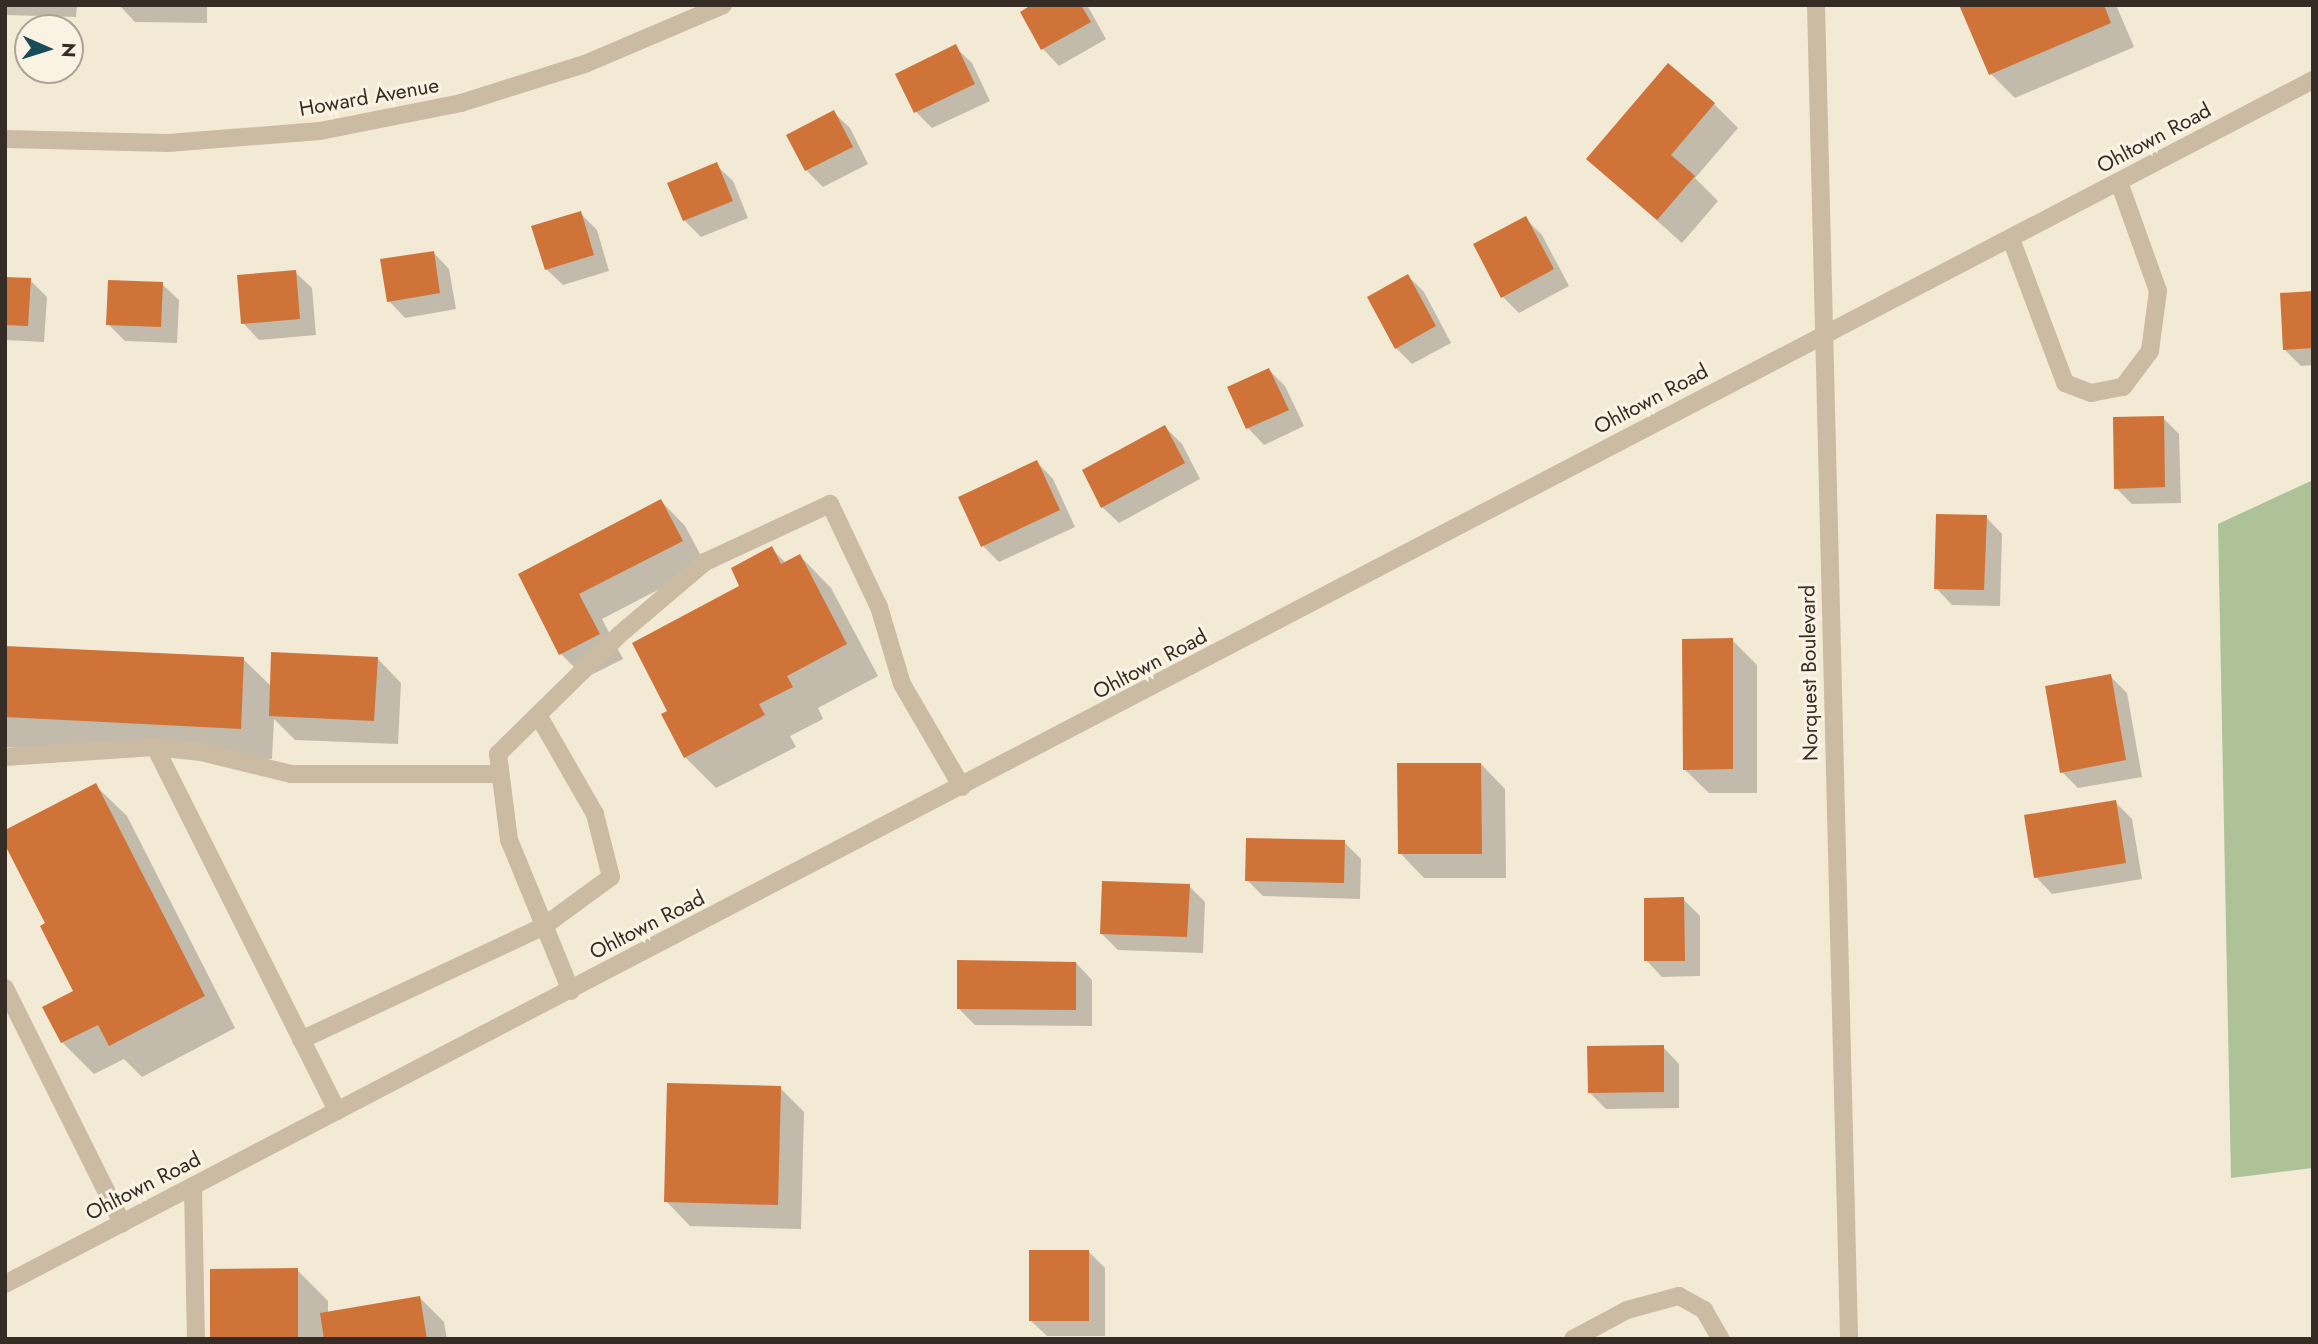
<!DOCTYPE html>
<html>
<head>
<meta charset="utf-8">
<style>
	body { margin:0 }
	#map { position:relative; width:2318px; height:1344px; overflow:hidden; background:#f3ead6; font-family:Jost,sans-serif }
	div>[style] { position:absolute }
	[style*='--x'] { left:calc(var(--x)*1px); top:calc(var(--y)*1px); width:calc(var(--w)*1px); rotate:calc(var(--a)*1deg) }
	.green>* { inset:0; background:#adc296 }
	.shadow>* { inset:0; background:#0003 }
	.building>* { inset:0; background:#cf7338 }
	.minor>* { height:18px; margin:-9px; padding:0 9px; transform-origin:9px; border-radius:9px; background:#cbbba2 }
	span { translate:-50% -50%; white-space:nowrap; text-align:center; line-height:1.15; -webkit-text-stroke:6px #faf3e3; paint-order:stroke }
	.street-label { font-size:21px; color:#352c25 }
	.frame { position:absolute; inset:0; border:7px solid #352c25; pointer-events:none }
	.north { position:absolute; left:14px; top:14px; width:70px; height:70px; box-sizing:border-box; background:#faf3e3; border:2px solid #aba397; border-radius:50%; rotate:93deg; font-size:19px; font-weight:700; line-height:28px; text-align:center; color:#352c25 }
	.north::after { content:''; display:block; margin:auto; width:24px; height:32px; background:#184c5a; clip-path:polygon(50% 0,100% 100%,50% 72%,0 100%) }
</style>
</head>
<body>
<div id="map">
	<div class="green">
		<i style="clip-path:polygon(2313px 480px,2313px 1168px,2231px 1178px,2218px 524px)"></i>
	</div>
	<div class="shadow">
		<i style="clip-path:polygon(5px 5px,77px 5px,76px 17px,7px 15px)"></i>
		<i style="clip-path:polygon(119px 5px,207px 5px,207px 23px,135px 22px)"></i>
		<i style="clip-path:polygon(1035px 5px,1087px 5px,1106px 39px,1059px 66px,1043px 49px,1022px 13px)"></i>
		<i style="clip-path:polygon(1961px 5px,2116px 5px,2134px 47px,2015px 98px,1991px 74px)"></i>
		<i style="clip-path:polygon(955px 47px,972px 63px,990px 101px,932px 128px,916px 112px)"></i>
		<i style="clip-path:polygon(1714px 104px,1738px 128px,1695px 178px,1718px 201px,1682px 243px,1588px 159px)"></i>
		<i style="clip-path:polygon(833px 112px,850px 128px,868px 164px,823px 187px,806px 170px,788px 135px)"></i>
		<i style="clip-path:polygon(716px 165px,733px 181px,748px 218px,701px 237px,684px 220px)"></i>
		<i style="clip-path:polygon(580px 213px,597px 230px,609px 271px,563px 285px,546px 269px)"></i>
		<i style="clip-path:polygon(1525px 218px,1542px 235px,1569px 286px,1519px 313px,1503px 297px)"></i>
		<i style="clip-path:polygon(433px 252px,449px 269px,456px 309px,405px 318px,389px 301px)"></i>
		<i style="clip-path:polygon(295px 272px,312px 288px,316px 335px,259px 340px,243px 323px)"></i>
		<i style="clip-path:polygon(1408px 276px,1424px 292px,1451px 343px,1412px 364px,1396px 348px)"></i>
		<i style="clip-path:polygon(5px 279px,30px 280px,47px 297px,44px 342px,5px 340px)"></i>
		<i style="clip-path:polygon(162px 284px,179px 300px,177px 343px,125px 341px,108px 324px)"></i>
		<i style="clip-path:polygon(2313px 293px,2313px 365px,2301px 366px,2284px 349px)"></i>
		<i style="clip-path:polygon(1269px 370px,1285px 386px,1304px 426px,1264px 445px,1248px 428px,1229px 388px)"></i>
		<i style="clip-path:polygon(2163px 418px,2179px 434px,2181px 503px,2132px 504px,2116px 488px)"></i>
		<i style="clip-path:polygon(1165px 427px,1182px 444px,1200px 479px,1119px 523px,1102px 507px)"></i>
		<i style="clip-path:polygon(1037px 462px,1053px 479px,1075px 527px,999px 562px,983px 546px)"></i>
		<i style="clip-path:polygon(661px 501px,685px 526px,706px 565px,602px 619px,623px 659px,585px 678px,561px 654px,520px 575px)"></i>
		<i style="clip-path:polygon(1986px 517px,2002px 534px,2000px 606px,1952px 605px,1936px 588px)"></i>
		<i style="clip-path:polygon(771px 548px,786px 563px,800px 556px,831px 588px,878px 676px,818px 708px,823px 719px,790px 736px,796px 747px,716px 788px,685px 757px,670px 712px,742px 587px)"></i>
		<i style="clip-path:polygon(1732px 640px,1757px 665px,1757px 793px,1709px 793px,1684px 769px)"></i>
		<i style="clip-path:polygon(5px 647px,243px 659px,272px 687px,377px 658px,401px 683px,398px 744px,295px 740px,274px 719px,272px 759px,5px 747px)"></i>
		<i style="clip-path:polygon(2110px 676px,2127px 693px,2142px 777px,2078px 788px,2062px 772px)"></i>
		<i style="clip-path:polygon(1481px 764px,1505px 789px,1506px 878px,1424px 878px,1400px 853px)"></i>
		<i style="clip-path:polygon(95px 785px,127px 816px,235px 1028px,142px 1077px,124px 1059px,94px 1074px,62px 1042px,45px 1008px,76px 991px)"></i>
		<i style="clip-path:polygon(2115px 802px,2132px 819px,2142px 879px,2052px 894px,2036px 877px)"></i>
		<i style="clip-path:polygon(1344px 842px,1361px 859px,1360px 899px,1263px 896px,1247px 880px)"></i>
		<i style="clip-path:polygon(1189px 886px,1205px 902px,1203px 953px,1118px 950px,1101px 933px)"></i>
		<i style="clip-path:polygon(1683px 899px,1700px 916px,1700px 976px,1662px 977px,1646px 960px)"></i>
		<i style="clip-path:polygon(1076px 963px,1092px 980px,1092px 1026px,975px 1025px,958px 1008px)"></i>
		<i style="clip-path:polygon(1663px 1047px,1679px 1064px,1679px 1108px,1606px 1109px,1590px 1093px)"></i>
		<i style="clip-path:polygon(780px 1088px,804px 1112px,801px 1229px,690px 1226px,666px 1201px)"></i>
		<i style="clip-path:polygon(1088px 1251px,1105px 1268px,1105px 1336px,1047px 1336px,1030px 1320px)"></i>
		<i style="clip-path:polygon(297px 1270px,328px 1301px,328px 1313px,420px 1298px,444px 1322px,447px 1339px,212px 1339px)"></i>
	</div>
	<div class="building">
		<i style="clip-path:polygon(1031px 5px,1081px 5px,1091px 22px,1041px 50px,1020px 12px)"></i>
		<i style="clip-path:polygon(1959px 5px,2104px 5px,2111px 23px,1989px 75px)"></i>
		<i style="clip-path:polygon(956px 44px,975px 84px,914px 113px,895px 74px)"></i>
		<i style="clip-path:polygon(1668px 63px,1715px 103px,1671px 155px,1695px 176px,1657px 220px,1586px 159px)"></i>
		<i style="clip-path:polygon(834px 110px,853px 147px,805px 171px,786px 135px)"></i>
		<i style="clip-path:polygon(717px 162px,733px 201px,683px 221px,667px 183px)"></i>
		<i style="clip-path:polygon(581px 211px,594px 255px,545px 270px,531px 226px)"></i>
		<i style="clip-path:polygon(1526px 216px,1554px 269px,1501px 298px,1473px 244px)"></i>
		<i style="clip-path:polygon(434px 251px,440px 293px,387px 302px,380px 259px)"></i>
		<i style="clip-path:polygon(296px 270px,300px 319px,241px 324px,237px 275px)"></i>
		<i style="clip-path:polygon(1408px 274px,1436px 326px,1395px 349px,1367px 297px)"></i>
		<i style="clip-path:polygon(5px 277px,31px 278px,28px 326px,5px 325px)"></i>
		<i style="clip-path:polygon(108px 280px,163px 282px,161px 327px,106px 325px)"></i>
		<i style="clip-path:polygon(2313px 291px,2313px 348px,2283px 350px,2280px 293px)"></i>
		<i style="clip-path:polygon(1269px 368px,1289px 410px,1246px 429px,1227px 387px)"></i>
		<i style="clip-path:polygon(2164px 416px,2165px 487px,2114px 489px,2113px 417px)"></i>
		<i style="clip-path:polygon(1165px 425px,1185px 463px,1101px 508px,1082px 470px)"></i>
		<i style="clip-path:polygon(1037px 460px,1060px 510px,981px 547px,958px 497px)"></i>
		<i style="clip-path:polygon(661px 499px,683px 541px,579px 594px,600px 634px,559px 655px,518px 574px)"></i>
		<i style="clip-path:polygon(1936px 514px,1987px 515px,1984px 590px,1934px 589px)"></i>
		<i style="clip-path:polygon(772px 546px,781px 564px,800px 554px,847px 644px,787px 676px,793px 687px,759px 704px,765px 715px,684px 758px,661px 714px,667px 711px,632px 643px,739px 586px,731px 568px)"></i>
		<i style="clip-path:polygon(1733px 638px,1733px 769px,1683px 770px,1682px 639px)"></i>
		<i style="clip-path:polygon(5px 646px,244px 657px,241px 729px,5px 717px)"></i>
		<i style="clip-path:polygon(271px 652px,378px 657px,374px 721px,269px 716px)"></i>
		<i style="clip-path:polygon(2111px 674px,2126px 760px,2060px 773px,2045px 686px)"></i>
		<i style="clip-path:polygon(1397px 763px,1481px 763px,1482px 854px,1398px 854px)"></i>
		<i style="clip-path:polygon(96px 783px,205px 996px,109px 1046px,98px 1025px,61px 1043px,42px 1007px,73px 991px,40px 926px,45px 923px,5px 845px,5px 830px)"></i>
		<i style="clip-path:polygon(2116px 800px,2126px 863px,2034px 878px,2024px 815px)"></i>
		<i style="clip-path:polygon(1246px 838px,1345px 840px,1344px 883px,1245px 881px)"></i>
		<i style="clip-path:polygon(1102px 881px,1190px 884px,1187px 937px,1100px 934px)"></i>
		<i style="clip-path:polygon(1684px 897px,1685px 961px,1644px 961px,1644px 898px)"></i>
		<i style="clip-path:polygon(957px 960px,1076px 962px,1076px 1010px,957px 1009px)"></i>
		<i style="clip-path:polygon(1664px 1045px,1664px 1092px,1588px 1093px,1587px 1046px)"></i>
		<i style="clip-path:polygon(667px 1083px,781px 1086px,778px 1205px,664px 1202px)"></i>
		<i style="clip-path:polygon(1029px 1250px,1089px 1250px,1089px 1321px,1029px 1321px)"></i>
		<i style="clip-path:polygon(298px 1268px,298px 1339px,210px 1339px,210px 1269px)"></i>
		<i style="clip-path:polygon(420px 1296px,427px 1339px,324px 1339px,320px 1313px)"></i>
	</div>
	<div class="minor">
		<i style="--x:1816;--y:5;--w:1334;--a:88.58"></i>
		<i style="--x:5;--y:139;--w:163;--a:1.4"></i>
		<i style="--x:168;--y:143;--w:152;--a:-4.5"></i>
		<i style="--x:320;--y:131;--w:144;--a:-11.2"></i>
		<i style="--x:461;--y:103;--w:130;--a:-17.5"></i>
		<i style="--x:585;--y:64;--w:150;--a:-23.1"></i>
		<i style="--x:2011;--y:239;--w:154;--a:69.4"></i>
		<i style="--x:2065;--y:383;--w:28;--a:21"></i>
		<i style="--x:2091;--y:393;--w:33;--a:-11"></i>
		<i style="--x:2123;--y:387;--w:45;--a:-53.1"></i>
		<i style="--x:2150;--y:351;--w:61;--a:-82.4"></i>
		<i style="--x:2158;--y:291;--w:116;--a:-109.7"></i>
		<i style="--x:155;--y:747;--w:407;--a:63.4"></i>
		<i style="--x:5;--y:757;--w:150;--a:-3.8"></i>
		<i style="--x:155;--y:747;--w:46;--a:6.2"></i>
		<i style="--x:201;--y:752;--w:93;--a:13.7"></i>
		<i style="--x:291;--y:774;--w:209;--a:0"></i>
		<i style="--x:5;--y:988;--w:263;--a:63.5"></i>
		<i style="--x:571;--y:991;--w:163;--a:-112.3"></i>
		<i style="--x:509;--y:840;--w:87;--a:-97.3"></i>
		<i style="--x:498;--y:754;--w:170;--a:-44.5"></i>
		<i style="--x:619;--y:635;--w:113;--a:-40.3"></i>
		<i style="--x:705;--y:562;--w:138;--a:-24.9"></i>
		<i style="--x:830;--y:504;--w:114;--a:64.6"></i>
		<i style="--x:879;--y:607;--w:80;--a:73.4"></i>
		<i style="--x:902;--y:684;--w:119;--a:59.8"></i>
		<i style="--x:301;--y:1040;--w:268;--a:-25.1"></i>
		<i style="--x:544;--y:926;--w:83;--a:-36.2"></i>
		<i style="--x:611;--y:877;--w:65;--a:-104.3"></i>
		<i style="--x:595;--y:814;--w:114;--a:-119.9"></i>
		<i style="--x:193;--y:1187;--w:152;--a:88.9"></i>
		<i style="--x:5;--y:1284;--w:2603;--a:-27.55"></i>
		<i style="--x:1573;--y:1339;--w:61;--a:-28.2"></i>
		<i style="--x:1627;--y:1310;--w:54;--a:-15.1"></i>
		<i style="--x:1679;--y:1296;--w:29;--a:29"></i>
		<i style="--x:1704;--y:1310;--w:34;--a:60"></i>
	</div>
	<div class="street-label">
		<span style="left:369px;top:97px;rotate:-10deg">Howard Avenue</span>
		<span style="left:2154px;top:138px;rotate:-28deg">Ohltown Road</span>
		<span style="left:1651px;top:399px;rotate:-28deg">Ohltown Road</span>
		<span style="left:1150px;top:664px;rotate:-28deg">Ohltown Road</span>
		<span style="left:1809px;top:673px;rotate:-91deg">Norquest Boulevard</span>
		<span style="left:647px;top:925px;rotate:-27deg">Ohltown Road</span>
		<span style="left:143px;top:1186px;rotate:-27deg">Ohltown Road</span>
	</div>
	<div class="frame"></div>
	<div class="north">N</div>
</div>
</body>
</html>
